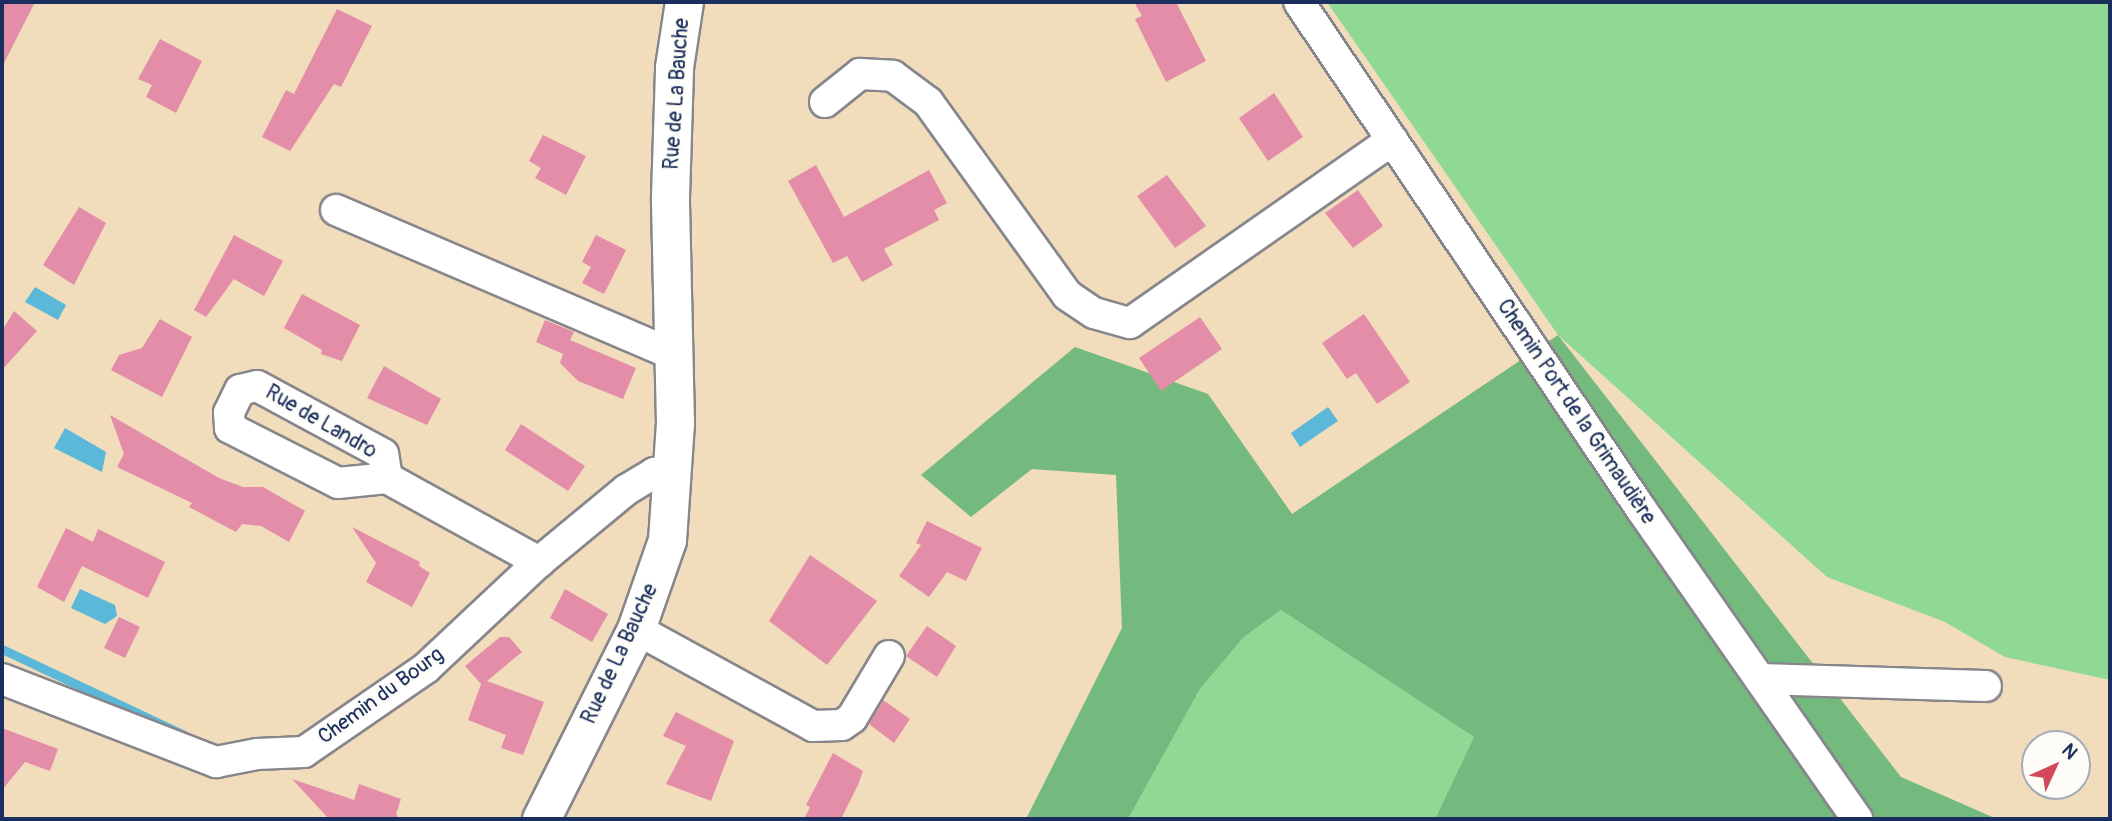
<!DOCTYPE html>
<html>
<head>
<meta charset="utf-8">
<style>
	body { margin:0 }
	#map { position:relative; width:2112px; height:821px; overflow:hidden; background:#f1dcbb; font-family:Pangolin,sans-serif }
	div>[style] { position:absolute }
	[style*='--x'] { left:calc(var(--x)*1px); top:calc(var(--y)*1px); width:calc(var(--w)*1px); rotate:calc(var(--a)*1deg) }
	.green>* { inset:0; background:#90d995 }
	.forest>* { inset:0; background:#74b97e }
	.water>* { inset:0; background:#5bb8d9 }
	.stream>* { height:9px; margin:-4.5px; padding:0 4.5px; transform-origin:4.5px; border-radius:4.5px; background:#5bb8d9 }
	.building>* { inset:0; background:#e48da9 }
	.roads { filter:drop-shadow(2px 0 #86868c) drop-shadow(-2px 0 #86868c) drop-shadow(0 2px #86868c) drop-shadow(0 -2px #86868c) }
	.minor>* { height:30px; margin:-15px; padding:0 15px; transform-origin:15px; border-radius:15px; background:#fff }
	.tertiary>* { height:37px; margin:-18.5px; padding:0 18.5px; transform-origin:18.5px; border-radius:18.5px; background:#fff }
	span { translate:-50% -50%; white-space:nowrap; text-align:center; line-height:1.15; -webkit-text-stroke:5px #fdfcf7; paint-order:stroke }
	.street-label { font-size:21px; color:#1b2f5e }
	.frame { position:absolute; inset:0; border:4px solid #1b2f5e; pointer-events:none }
	.north { position:absolute; left:2021px; top:730px; width:70px; height:70px; box-sizing:border-box; background:#fdfcf7; border:2px solid #a3aaba; border-radius:50%; rotate:45deg; font-size:19px; font-weight:700; line-height:28px; text-align:center; color:#1b2f5e }
	.north::after { content:''; display:block; margin:auto; width:24px; height:32px; background:#d1495b; clip-path:polygon(50% 0,100% 100%,50% 72%,0 100%) }
</style>
</head>
<body>
<div id="map">
	<div class="green">
		<i style="clip-path:polygon(1327px 2px,2110px 2px,2110px 680px,2005px 657px,1945px 622px,1827px 577px,1558px 335px)"></i>
		<i style="clip-path:polygon(1281px 610px,1474px 737px,1435px 819px,1128px 819px,1200px 689px,1244px 637px)"></i>
	</div>
	<div class="forest">
		<i style="clip-path:polygon(1558px 335px,1901px 777px,1997px 819px,1435px 819px,1474px 737px,1281px 610px,1244px 637px,1200px 689px,1128px 819px,1026px 819px,1122px 628px,1116px 475px,1032px 469px,971px 517px,921px 475px,1075px 347px,1208px 394px,1292px 514px)"></i>
	</div>
	<div class="water">
		<i style="clip-path:polygon(35px 287px,66px 305px,58px 320px,25px 302px)"></i>
		<i style="clip-path:polygon(1328px 407px,1338px 421px,1300px 447px,1291px 433px)"></i>
		<i style="clip-path:polygon(65px 428px,106px 452px,102px 472px,54px 448px)"></i>
		<i style="clip-path:polygon(80px 589px,115px 605px,117px 616px,105px 624px,71px 608px)"></i>
	</div>
	<div class="stream">
		<i style="--x:2;--y:649;--w:201;--a:25.3"></i>
	</div>
	<div class="building">
		<i style="clip-path:polygon(2px 2px,35px 2px,2px 67px)"></i>
		<i style="clip-path:polygon(1134px 2px,1176px 2px,1206px 61px,1166px 82px,1135px 19px,1142px 16px)"></i>
		<i style="clip-path:polygon(337px 9px,372px 26px,341px 87px,334px 84px,290px 151px,262px 137px,286px 90px,294px 94px)"></i>
		<i style="clip-path:polygon(160px 39px,202px 61px,176px 113px,146px 97px,152px 85px,138px 79px)"></i>
		<i style="clip-path:polygon(1274px 93px,1303px 137px,1268px 161px,1239px 118px)"></i>
		<i style="clip-path:polygon(543px 135px,586px 156px,566px 195px,535px 178px,541px 168px,529px 161px)"></i>
		<i style="clip-path:polygon(816px 165px,844px 217px,929px 170px,947px 203px,934px 210px,939px 220px,884px 249px,893px 265px,862px 282px,847px 256px,833px 263px,788px 181px)"></i>
		<i style="clip-path:polygon(1167px 175px,1206px 226px,1175px 248px,1137px 196px)"></i>
		<i style="clip-path:polygon(1358px 190px,1383px 226px,1353px 248px,1325px 213px)"></i>
		<i style="clip-path:polygon(79px 207px,106px 223px,74px 285px,43px 265px)"></i>
		<i style="clip-path:polygon(234px 235px,283px 261px,264px 296px,234px 279px,206px 317px,194px 310px)"></i>
		<i style="clip-path:polygon(596px 235px,626px 250px,604px 294px,582px 283px,591px 267px,582px 262px)"></i>
		<i style="clip-path:polygon(302px 294px,360px 325px,342px 361px,321px 354px,322px 350px,284px 328px)"></i>
		<i style="clip-path:polygon(14px 311px,37px 331px,2px 370px,2px 331px)"></i>
		<i style="clip-path:polygon(1364px 314px,1410px 382px,1377px 404px,1356px 373px,1347px 379px,1322px 343px)"></i>
		<i style="clip-path:polygon(1200px 317px,1222px 349px,1161px 391px,1139px 358px)"></i>
		<i style="clip-path:polygon(160px 319px,192px 337px,162px 397px,111px 370px,119px 355px,142px 348px)"></i>
		<i style="clip-path:polygon(545px 320px,574px 332px,570px 340px,636px 368px,623px 399px,578px 381px,560px 363px,563px 354px,536px 342px)"></i>
		<i style="clip-path:polygon(384px 366px,441px 399px,427px 425px,367px 398px)"></i>
		<i style="clip-path:polygon(110px 415px,219px 478px,243px 487px,263px 487px,305px 511px,289px 542px,261px 526px,242px 524px,236px 532px,189px 507px,192px 503px,117px 467px,124px 454px)"></i>
		<i style="clip-path:polygon(521px 424px,585px 466px,568px 491px,505px 450px)"></i>
		<i style="clip-path:polygon(927px 521px,982px 548px,966px 581px,947px 572px,929px 597px,899px 576px,921px 545px,916px 543px)"></i>
		<i style="clip-path:polygon(352px 527px,420px 562px,419px 566px,430px 573px,412px 607px,366px 582px,376px 563px)"></i>
		<i style="clip-path:polygon(66px 528px,93px 542px,98px 529px,165px 562px,148px 598px,82px 566px,64px 602px,37px 587px)"></i>
		<i style="clip-path:polygon(810px 555px,877px 601px,827px 665px,769px 621px)"></i>
		<i style="clip-path:polygon(565px 589px,608px 614px,592px 642px,550px 618px)"></i>
		<i style="clip-path:polygon(119px 617px,140px 627px,125px 658px,104px 648px)"></i>
		<i style="clip-path:polygon(927px 626px,956px 646px,937px 677px,906px 656px)"></i>
		<i style="clip-path:polygon(500px 637px,509px 637px,522px 652px,487px 681px,544px 702px,523px 755px,501px 748px,506px 735px,468px 720px,481px 684px,465px 666px)"></i>
		<i style="clip-path:polygon(883px 700px,910px 719px,894px 743px,869px 724px)"></i>
		<i style="clip-path:polygon(676px 712px,734px 741px,711px 801px,666px 784px,686px 746px,663px 736px)"></i>
		<i style="clip-path:polygon(2px 728px,58px 749px,50px 771px,25px 762px,2px 790px)"></i>
		<i style="clip-path:polygon(833px 753px,863px 771px,858px 785px,841px 819px,804px 819px,810px 807px,806px 805px)"></i>
		<i style="clip-path:polygon(292px 779px,354px 800px,359px 784px,401px 799px,396px 814px,399px 819px,329px 819px)"></i>
	</div>
	<div class="roads">
		<div class="minor">
			<i style="--x:1299;--y:2;--w:612;--a:56"></i>
			<i style="--x:1641;--y:509;--w:378;--a:55.1"></i>
			<i style="--x:825;--y:102;--w:45;--a:-38.7"></i>
			<i style="--x:860;--y:74;--w:33;--a:3"></i>
			<i style="--x:893;--y:76;--w:44;--a:36.6"></i>
			<i style="--x:928;--y:102;--w:238;--a:54.2"></i>
			<i style="--x:1067;--y:295;--w:32;--a:34"></i>
			<i style="--x:1094;--y:313;--w:37;--a:16"></i>
			<i style="--x:1130;--y:323;--w:320;--a:-34.9"></i>
			<i style="--x:336;--y:210;--w:369;--a:23.2"></i>
			<i style="--x:387;--y:478;--w:24;--a:-99"></i>
			<i style="--x:383;--y:454;--w:143;--a:-151.6"></i>
			<i style="--x:257;--y:386;--w:17;--a:167"></i>
			<i style="--x:240;--y:390;--w:25;--a:116"></i>
			<i style="--x:229;--y:413;--w:15;--a:86"></i>
			<i style="--x:230;--y:428;--w:121;--a:27"></i>
			<i style="--x:338;--y:483;--w:49;--a:-5.8"></i>
			<i style="--x:387;--y:478;--w:174;--a:28.9"></i>
			<i style="--x:636;--y:629;--w:202;--a:28.7"></i>
			<i style="--x:813;--y:726;--w:29;--a:-2"></i>
			<i style="--x:842;--y:725;--w:12;--a:-35"></i>
			<i style="--x:852;--y:718;--w:72;--a:-59.2"></i>
			<i style="--x:2;--y:679;--w:230;--a:21.2"></i>
			<i style="--x:216;--y:762;--w:42;--a:-11"></i>
			<i style="--x:257;--y:754;--w:47;--a:-2.4"></i>
			<i style="--x:304;--y:752;--w:148;--a:-34.5"></i>
			<i style="--x:426;--y:668;--w:155;--a:-43.2"></i>
			<i style="--x:539;--y:562;--w:113;--a:-39.6"></i>
			<i style="--x:626;--y:490;--w:33;--a:-31"></i>
			<i style="--x:654;--y:473;--w:18;--a:-9"></i>
			<i style="--x:1760;--y:679;--w:226;--a:1.8"></i>
		</div>
		<div class="tertiary">
			<i style="--x:541;--y:819;--w:212;--a:-63.4"></i>
			<i style="--x:636;--y:629;--w:94;--a:-70.8"></i>
			<i style="--x:667;--y:540;--w:117;--a:-86.1"></i>
			<i style="--x:675;--y:423;--w:226;--a:-91.3"></i>
			<i style="--x:670;--y:197;--w:130;--a:-88.2"></i>
			<i style="--x:674;--y:67;--w:66;--a:-81.3"></i>
		</div>
	</div>
	<div class="street-label">
		<span style="left:677px;top:94px;rotate:-86deg">Rue de La Bauche</span>
		<span style="left:1576px;top:412px;rotate:56deg">Chemin Port de la Grimaudière</span>
		<span style="left:321px;top:422px;rotate:30deg">Rue de Landro</span>
		<span style="left:620px;top:654px;rotate:-65deg">Rue de La Bauche</span>
		<span style="left:381px;top:696px;rotate:-36deg">Chemin du Bourg</span>
	</div>
	<div class="frame"></div>
	<div class="north">N</div>
</div>
</body>
</html>
